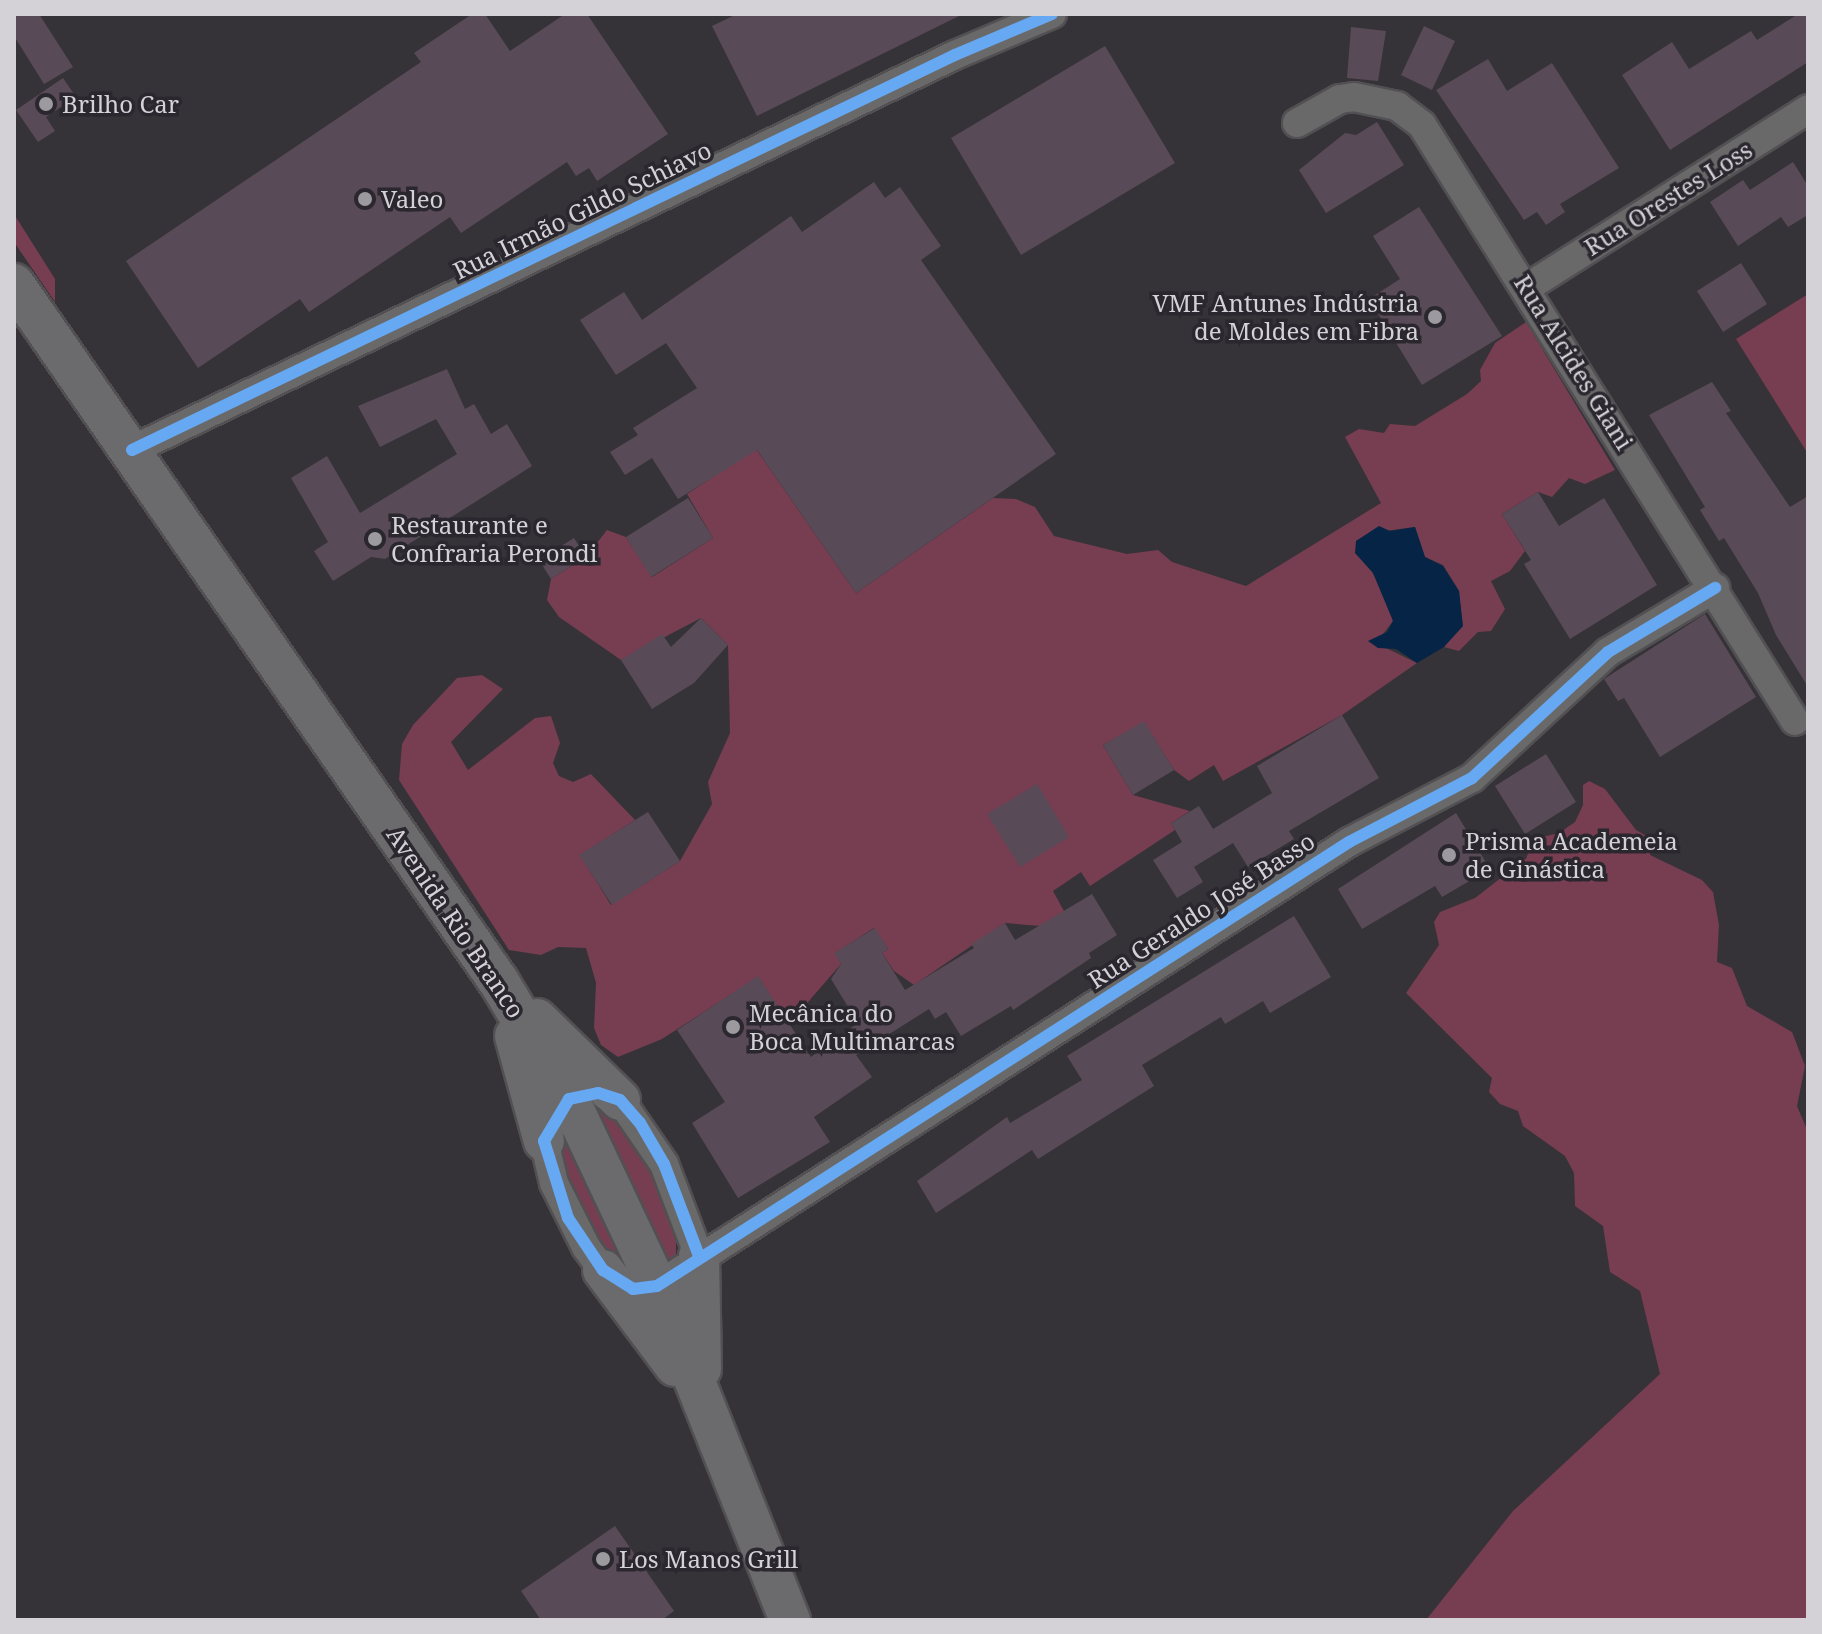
<!DOCTYPE html>
<html>
<head>
<meta charset="utf-8">
<style>
	body { margin:0 }
	#map { position:relative; width:1822px; height:1634px; overflow:hidden; background:#353337; font-family:"Noto Serif",serif }
	div>[style] { position:absolute }
	[style*='--x'] { left:calc(var(--x)*1px); top:calc(var(--y)*1px); width:calc(var(--w)*1px); rotate:calc(var(--a)*1deg) }
	.green>* { inset:0; background:#773d50 }
	.water>* { inset:0; background:#062446 }
	.building>* { inset:0; background:#594a58 }
	.roads { filter:drop-shadow(2px 0 #525053) drop-shadow(-2px 0 #525053) drop-shadow(0 2px #525053) drop-shadow(0 -2px #525053) }
	.minor>* { height:28px; margin:-14px; padding:0 14px; transform-origin:14px; border-radius:14px; background:#69696a }
	.secondary>* { height:40px; margin:-20px; padding:0 20px; transform-origin:20px; border-radius:20px; background:#6b6a6d }
	.cycleway>* { height:12px; margin:-6px; padding:0 6px; transform-origin:6px; border-radius:6px; background:#66a8f1 }
	.dots>* { width:22px; height:22px; translate:-50% -50%; box-sizing:border-box; border:4px solid #2b272f; border-radius:50% }
	span { translate:-50% -50%; white-space:nowrap; text-align:center; line-height:1.15; -webkit-text-stroke:7px #2b272f; paint-order:stroke }
	.poi-label { font-size:24px; color:#d4d1d7 }
	.left { translate:0 -50%; text-align:left }
	.right { translate:-100% -50%; text-align:right }
	.street-label { font-size:24px; color:#d4d1d7 }
	.frame { position:absolute; inset:0; border:16px solid #d4d1d7; pointer-events:none }
</style>
</head>
<body>
<div id="map">
	<div class="green">
		<i style="clip-path:polygon(14px 214px,55px 279px,55px 302px,14px 242px)"></i>
		<i style="clip-path:polygon(1808px 294px,1808px 454px,1736px 339px)"></i>
		<i style="clip-path:polygon(1526px 322px,1615px 470px,1585px 484px,1569px 478px,1552px 497px,1538px 492px,1502px 514px,1525px 551px,1510px 571px,1491px 581px,1505px 609px,1491px 631px,1478px 632px,1459px 651px,1444px 647px,1462px 622px,1459px 591px,1443px 565px,1425px 557px,1415px 527px,1370px 533px,1356px 541px,1391px 608px,1393px 621px,1383px 634px,1386px 648px,1417px 663px,1342px 715px,1223px 781px,1214px 765px,1189px 781px,1174px 770px,1144px 722px,1103px 745px,1133px 795px,1190px 811px,1171px 823px,1175px 830px,1090px 886px,1081px 872px,1053px 891px,1064px 911px,1040px 926px,1005px 923px,914px 985px,894px 971px,882px 953px,888px 949px,874px 928px,835px 953px,841px 964px,789px 1024px,758px 977px,662px 1039px,618px 1057px,601px 1045px,594px 1028px,596px 983px,586px 948px,558px 947px,541px 955px,509px 950px,399px 780px,402px 744px,413px 725px,457px 678px,482px 675px,503px 689px,451px 742px,468px 770px,535px 718px,551px 716px,560px 743px,553px 763px,559px 776px,573px 782px,591px 774px,635px 820px,580px 855px,611px 905px,680px 861px,712px 804px,708px 782px,730px 733px,728px 645px,701px 618px,621px 660px,559px 617px,547px 600px,551px 579px,586px 557px,607px 530px,626px 537px,652px 577px,713px 538px,687px 494px,736px 462px,692px 391px,720px 397px,856px 593px,993px 498px,1016px 499px,1035px 507px,1054px 536px,1127px 554px,1158px 550px,1172px 562px,1246px 586px,1381px 503px,1345px 437px,1359px 429px,1384px 433px,1390px 424px,1415px 426px,1467px 394px,1481px 381px,1480px 370px,1495px 343px)"></i>
		<i style="clip-path:polygon(1589px 781px,1605px 789px,1636px 830px,1657px 842px,1650px 855px,1702px 880px,1713px 892px,1719px 925px,1717px 962px,1732px 968px,1747px 1006px,1792px 1032px,1805px 1066px,1797px 1106px,1808px 1132px,1808px 1620px,1426px 1620px,1513px 1511px,1660px 1374px,1640px 1291px,1610px 1272px,1603px 1226px,1575px 1206px,1574px 1173px,1565px 1156px,1523px 1126px,1518px 1111px,1500px 1104px,1489px 1092px,1492px 1078px,1406px 993px,1439px 945px,1434px 922px,1440px 912px,1475px 898px,1506px 874px,1511px 862px,1526px 859px,1533px 839px,1559px 833px,1575px 822px,1583px 805px,1583px 785px)"></i>
		<i style="clip-path:polygon(586px 1108px,609px 1114px,628px 1134px,662px 1189px,676px 1237px,676px 1255px,667px 1274px)"></i>
		<i style="clip-path:polygon(563px 1117px,641px 1282px,606px 1255px,579px 1215px,561px 1166px)"></i>
	</div>
	<div class="water">
		<i style="clip-path:polygon(1379px 526px,1390px 531px,1415px 527px,1425px 557px,1443px 566px,1459px 591px,1463px 626px,1444px 647px,1417px 663px,1396px 649px,1378px 648px,1368px 641px,1387px 632px,1393px 621px,1373px 573px,1355px 553px,1356px 541px)"></i>
	</div>
	<div class="building">
		<i style="clip-path:polygon(14px 14px,39px 14px,73px 67px,44px 84px,14px 36px)"></i>
		<i style="clip-path:polygon(472px 14px,485px 14px,510px 51px,565px 14px,587px 14px,668px 134px,597px 181px,589px 168px,576px 176px,567px 162px,461px 233px,450px 217px,309px 312px,300px 299px,198px 368px,126px 261px,421px 62px,414px 53px)"></i>
		<i style="clip-path:polygon(737px 14px,963px 14px,757px 116px,712px 26px)"></i>
		<i style="clip-path:polygon(1798px 14px,1808px 14px,1808px 62px,1670px 150px,1622px 75px,1672px 42px,1689px 69px,1751px 31px,1757px 40px)"></i>
		<i style="clip-path:polygon(1424px 26px,1455px 41px,1432px 90px,1401px 75px)"></i>
		<i style="clip-path:polygon(1351px 27px,1386px 31px,1378px 81px,1347px 78px)"></i>
		<i style="clip-path:polygon(1105px 46px,1175px 163px,1021px 255px,951px 138px)"></i>
		<i style="clip-path:polygon(1488px 59px,1507px 91px,1552px 63px,1619px 168px,1560px 204px,1565px 212px,1546px 225px,1537px 212px,1524px 220px,1436px 90px)"></i>
		<i style="clip-path:polygon(63px 78px,76px 97px,46px 117px,55px 131px,38px 142px,16px 110px)"></i>
		<i style="clip-path:polygon(1377px 122px,1404px 165px,1326px 213px,1299px 170px,1345px 133px,1356px 135px)"></i>
		<i style="clip-path:polygon(1793px 162px,1808px 186px,1808px 215px,1788px 227px,1781px 217px,1738px 246px,1710px 202px,1743px 180px,1750px 190px)"></i>
		<i style="clip-path:polygon(874px 182px,885px 198px,900px 187px,941px 246px,921px 260px,1056px 454px,856px 593px,757px 450px,678px 499px,652px 458px,625px 475px,610px 452px,638px 435px,633px 428px,697px 388px,666px 343px,616px 375px,580px 320px,624px 292px,642px 320px,791px 216px,802px 232px)"></i>
		<i style="clip-path:polygon(1419px 207px,1502px 336px,1422px 385px,1369px 299px,1400px 279px,1373px 236px)"></i>
		<i style="clip-path:polygon(1741px 263px,1767px 304px,1723px 332px,1697px 291px)"></i>
		<i style="clip-path:polygon(447px 369px,465px 409px,474px 404px,491px 434px,507px 424px,532px 466px,385px 559px,371px 557px,333px 581px,314px 551px,328px 542px,291px 478px,327px 456px,360px 513px,457px 454px,436px 419px,380px 447px,358px 406px)"></i>
		<i style="clip-path:polygon(1712px 382px,1731px 411px,1726px 413px,1790px 507px,1808px 496px,1808px 687px,1776px 635px,1758px 593px,1724px 538px,1719px 541px,1700px 510px,1705px 507px,1649px 415px)"></i>
		<i style="clip-path:polygon(1538px 492px,1559px 526px,1604px 498px,1657px 585px,1570px 639px,1524px 564px,1531px 560px,1502px 514px)"></i>
		<i style="clip-path:polygon(688px 498px,713px 538px,651px 577px,626px 537px)"></i>
		<i style="clip-path:polygon(574px 538px,586px 557px,551px 579px,539px 560px)"></i>
		<i style="clip-path:polygon(1705px 614px,1756px 697px,1660px 757px,1624px 698px,1618px 701px,1604px 679px)"></i>
		<i style="clip-path:polygon(701px 618px,728px 645px,694px 683px,652px 709px,621px 660px,662px 634px,671px 647px)"></i>
		<i style="clip-path:polygon(1342px 715px,1379px 778px,1289px 831px,1294px 839px,1248px 867px,1233px 843px,1194px 867px,1203px 882px,1177px 898px,1153px 860px,1182px 842px,1171px 823px,1199px 806px,1213px 829px,1272px 793px,1257px 766px)"></i>
		<i style="clip-path:polygon(1144px 721px,1174px 770px,1133px 795px,1103px 745px)"></i>
		<i style="clip-path:polygon(1546px 754px,1576px 802px,1525px 834px,1495px 786px)"></i>
		<i style="clip-path:polygon(1037px 784px,1069px 837px,1020px 867px,987px 814px)"></i>
		<i style="clip-path:polygon(648px 812px,680px 861px,612px 905px,579px 855px)"></i>
		<i style="clip-path:polygon(1456px 813px,1490px 869px,1442px 897px,1435px 886px,1362px 929px,1338px 889px)"></i>
		<i style="clip-path:polygon(1092px 894px,1117px 935px,1089px 953px,1091px 958px,1013px 1010px,1011px 1006px,961px 1036px,946px 1012px,935px 1019px,929px 1009px,856px 1055px,872px 1077px,814px 1117px,830px 1142px,738px 1198px,692px 1123px,725px 1102px,677px 1030px,758px 976px,811px 1057px,858px 1023px,831px 979px,841px 964px,834px 953px,875px 928px,888px 949px,882px 953px,905px 990px,974px 948px,971px 944px,1005px 923px,1015px 940px)"></i>
		<i style="clip-path:polygon(1294px 916px,1331px 977px,1270px 1013px,1263px 1001px,1225px 1024px,1221px 1017px,1142px 1065px,1154px 1086px,1038px 1159px,1032px 1150px,936px 1213px,917px 1181px,1007px 1117px,1010px 1123px,1082px 1080px,1067px 1056px)"></i>
		<i style="clip-path:polygon(615px 1526px,674px 1611px,662px 1620px,541px 1620px,521px 1591px)"></i>
	</div>
	<div class="roads">
		<div class="minor">
			<i style="--x:1297;--y:123;--w:49;--a:-29.2"></i>
			<i style="--x:1340;--y:99;--w:14;--a:-8"></i>
			<i style="--x:1354;--y:97;--w:44;--a:11.8"></i>
			<i style="--x:1397;--y:106;--w:31;--a:37"></i>
			<i style="--x:1422;--y:125;--w:703;--a:57.96"></i>
			<i style="--x:1528;--y:287;--w:332;--a:-32.4"></i>
			<i style="--x:132;--y:450;--w:913;--a:-25.64"></i>
			<i style="--x:955;--y:55;--w:105;--a:-22.9"></i>
			<i style="--x:605;--y:1095;--w:16;--a:18"></i>
			<i style="--x:620;--y:1100;--w:78;--a:55.5"></i>
			<i style="--x:664;--y:1164;--w:98;--a:69.2"></i>
			<i style="--x:552;--y:1126;--w:17;--a:118"></i>
			<i style="--x:544;--y:1141;--w:43;--a:76.6"></i>
			<i style="--x:554;--y:1183;--w:72;--a:63.4"></i>
			<i style="--x:586;--y:1247;--w:29;--a:54"></i>
			<i style="--x:603;--y:1270;--w:36;--a:32"></i>
			<i style="--x:633;--y:1289;--w:24;--a:-7"></i>
			<i style="--x:657;--y:1286;--w:822;--a:-32.68"></i>
			<i style="--x:1349;--y:842;--w:139;--a:-27.5"></i>
			<i style="--x:1472;--y:778;--w:185;--a:-42.8"></i>
			<i style="--x:1608;--y:652;--w:125;--a:-30.9"></i>
		</div>
		<div class="secondary">
			<i style="--x:14;--y:284;--w:850;--a:55.21"></i>
			<i style="--x:499;--y:982;--w:136;--a:59.1"></i>
			<i style="--x:569;--y:1099;--w:207;--a:64.8"></i>
			<i style="--x:657;--y:1286;--w:360;--a:68.3"></i>
			<i style="--x:537;--y:1019;--w:116;--a:44.3"></i>
			<i style="--x:515;--y:1036;--w:109;--a:74.6"></i>
			<i style="--x:699;--y:1256;--w:113;--a:89"></i>
			<i style="--x:603;--y:1270;--w:120;--a:53.1"></i>
		</div>
	</div>
	<div class="cycleway">
		<i style="--x:132;--y:450;--w:913;--a:-25.64"></i>
		<i style="--x:955;--y:55;--w:105;--a:-22.9"></i>
		<i style="--x:699;--y:1256;--w:98;--a:-110.8"></i>
		<i style="--x:664;--y:1164;--w:48;--a:-120.3"></i>
		<i style="--x:640;--y:1123;--w:30;--a:-131"></i>
		<i style="--x:620;--y:1100;--w:23;--a:-162"></i>
		<i style="--x:598;--y:1093;--w:30;--a:168"></i>
		<i style="--x:569;--y:1099;--w:49;--a:120.8"></i>
		<i style="--x:544;--y:1141;--w:81;--a:72.7"></i>
		<i style="--x:568;--y:1218;--w:63;--a:56.1"></i>
		<i style="--x:603;--y:1270;--w:36;--a:32"></i>
		<i style="--x:633;--y:1289;--w:24;--a:-7"></i>
		<i style="--x:657;--y:1286;--w:822;--a:-32.68"></i>
		<i style="--x:1349;--y:842;--w:139;--a:-27.5"></i>
		<i style="--x:1472;--y:778;--w:185;--a:-42.8"></i>
		<i style="--x:1608;--y:652;--w:125;--a:-30.9"></i>
	</div>
	<div class="dots">
		<i style="left:46px;top:104px;background:#9c9a9f"></i>
		<i style="left:365px;top:199px;background:#9c9a9f"></i>
		<i style="left:1435px;top:317px;background:#9c9a9f"></i>
		<i style="left:375px;top:539px;background:#9c9a9f"></i>
		<i style="left:1449px;top:855px;background:#9c9a9f"></i>
		<i style="left:733px;top:1027px;background:#9c9a9f"></i>
		<i style="left:603px;top:1559px;background:#9c9a9f"></i>
	</div>
	<div class="poi-label">
		<span class="left" style="left:62px;top:104px">Brilho Car</span>
		<span class="left" style="left:381px;top:199px">Valeo</span>
		<span class="right" style="left:1419px;top:317px">VMF Antunes Indústria<br>de Moldes em Fibra</span>
		<span class="left" style="left:391px;top:539px">Restaurante e<br>Confraria Perondi</span>
		<span class="left" style="left:1465px;top:855px">Prisma Academeia<br>de Ginástica</span>
		<span class="left" style="left:749px;top:1027px">Mecânica do<br>Boca Multimarcas</span>
		<span class="left" style="left:619px;top:1559px">Los Manos Grill</span>
	</div>
	<div class="street-label">
		<span style="left:1668px;top:198px;rotate:-32deg">Rua Orestes Loss</span>
		<span style="left:582px;top:210px;rotate:-26deg">Rua Irmão Gildo Schiavo</span>
		<span style="left:1574px;top:362px;rotate:58deg">Rua Alcides Giani</span>
		<span style="left:1201px;top:910px;rotate:-33deg">Rua Geraldo José Basso</span>
		<span style="left:456px;top:922px;rotate:56deg">Avenida Rio Branco</span>
	</div>
	<div class="frame"></div>
</div>
</body>
</html>
